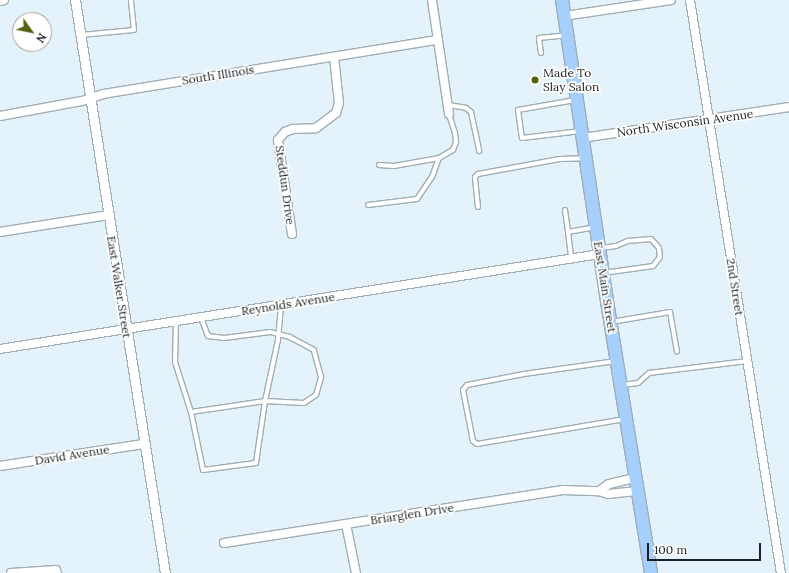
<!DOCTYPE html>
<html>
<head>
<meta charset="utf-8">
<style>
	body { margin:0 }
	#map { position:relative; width:789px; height:573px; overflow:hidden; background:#e4f3fb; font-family:Lora,serif }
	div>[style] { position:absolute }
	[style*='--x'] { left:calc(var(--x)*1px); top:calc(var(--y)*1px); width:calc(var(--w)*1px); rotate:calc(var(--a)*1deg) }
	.roads { filter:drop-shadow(1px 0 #a0aeb5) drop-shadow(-1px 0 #a0aeb5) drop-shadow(0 1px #a0aeb5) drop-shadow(0 -1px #a0aeb5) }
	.service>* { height:4px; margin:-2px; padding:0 2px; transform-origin:2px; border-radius:2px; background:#fff }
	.minor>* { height:8px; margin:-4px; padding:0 4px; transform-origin:4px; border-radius:4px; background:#fff }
	.tertiary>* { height:9px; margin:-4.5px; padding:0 4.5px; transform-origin:4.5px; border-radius:4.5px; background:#fff }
	.primary>* { height:12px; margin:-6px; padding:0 6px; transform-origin:6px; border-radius:6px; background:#a5d0fd }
	.dots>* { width:11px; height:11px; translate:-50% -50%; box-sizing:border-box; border:2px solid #fff; border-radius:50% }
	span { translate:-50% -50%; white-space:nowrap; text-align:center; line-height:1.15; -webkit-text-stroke:3.5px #fff; paint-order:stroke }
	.poi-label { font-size:12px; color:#1a1f21 }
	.left { translate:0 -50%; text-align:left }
	.street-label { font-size:12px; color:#1a1f21 }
	.north { position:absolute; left:12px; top:12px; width:40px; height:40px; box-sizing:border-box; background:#fff; border:1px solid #a3a5a6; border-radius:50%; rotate:123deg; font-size:11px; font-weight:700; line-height:16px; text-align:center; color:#1a1f21 }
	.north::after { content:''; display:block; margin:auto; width:14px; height:18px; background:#516208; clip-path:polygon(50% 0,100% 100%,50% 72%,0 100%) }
	.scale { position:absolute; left:647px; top:543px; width:114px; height:18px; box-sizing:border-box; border:2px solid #1a1f21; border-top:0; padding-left:5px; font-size:12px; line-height:14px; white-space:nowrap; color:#1a1f21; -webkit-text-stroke:3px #fff; paint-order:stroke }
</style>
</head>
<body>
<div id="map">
	<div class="roads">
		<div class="service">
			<i style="--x:81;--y:35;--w:53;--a:-5.4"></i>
			<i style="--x:134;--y:30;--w:30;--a:-96"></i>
			<i style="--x:541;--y:53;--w:15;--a:-98"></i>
			<i style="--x:539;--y:38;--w:27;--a:-6"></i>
			<i style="--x:575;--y:100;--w:58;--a:170"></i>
			<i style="--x:518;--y:110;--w:28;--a:82"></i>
			<i style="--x:522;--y:138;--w:59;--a:-6.8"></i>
			<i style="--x:448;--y:105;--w:18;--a:9"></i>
			<i style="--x:466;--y:108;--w:6;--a:39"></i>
			<i style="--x:471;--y:112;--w:40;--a:78"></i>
			<i style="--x:379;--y:165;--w:15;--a:4"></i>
			<i style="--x:394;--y:166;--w:46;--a:-10.1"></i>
			<i style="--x:439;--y:158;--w:16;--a:-30"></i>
			<i style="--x:453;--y:150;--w:9;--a:-69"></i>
			<i style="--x:456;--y:142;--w:9;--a:-96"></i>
			<i style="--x:455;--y:133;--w:20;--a:-108"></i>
			<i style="--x:368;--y:205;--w:49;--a:-7"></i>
			<i style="--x:417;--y:199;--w:27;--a:-56"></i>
			<i style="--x:432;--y:177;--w:20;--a:-70"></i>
			<i style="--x:478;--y:207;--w:30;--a:-96"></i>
			<i style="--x:475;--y:177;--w:4;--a:-45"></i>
			<i style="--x:478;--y:174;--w:83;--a:-10.4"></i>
			<i style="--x:560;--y:159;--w:24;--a:-2"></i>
			<i style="--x:565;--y:210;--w:22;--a:82"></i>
			<i style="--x:568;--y:232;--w:27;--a:-10"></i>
			<i style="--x:568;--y:232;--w:25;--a:83"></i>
			<i style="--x:601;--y:248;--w:15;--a:-8"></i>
			<i style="--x:616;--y:246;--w:13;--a:-23"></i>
			<i style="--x:628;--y:241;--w:23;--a:-5"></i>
			<i style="--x:651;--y:239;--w:12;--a:48"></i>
			<i style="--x:659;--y:248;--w:9;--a:84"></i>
			<i style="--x:660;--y:257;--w:11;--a:128"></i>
			<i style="--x:653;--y:266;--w:50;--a:172"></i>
			<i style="--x:176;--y:322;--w:40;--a:91.4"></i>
			<i style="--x:175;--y:362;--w:52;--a:72.3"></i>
			<i style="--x:191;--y:412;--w:59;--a:78.3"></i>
			<i style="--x:203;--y:470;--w:53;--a:-7.5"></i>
			<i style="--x:256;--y:463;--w:63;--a:-81.7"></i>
			<i style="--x:265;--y:401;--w:62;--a:-78"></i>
			<i style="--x:278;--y:340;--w:35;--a:-85"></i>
			<i style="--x:611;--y:322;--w:60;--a:-9.6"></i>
			<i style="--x:670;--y:312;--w:40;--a:80"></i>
			<i style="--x:616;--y:361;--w:93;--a:172"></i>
			<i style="--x:524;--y:374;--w:58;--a:169.1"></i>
			<i style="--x:467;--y:385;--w:6;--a:129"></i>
			<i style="--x:463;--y:390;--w:52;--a:78.9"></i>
			<i style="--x:473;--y:441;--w:5;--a:37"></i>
			<i style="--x:477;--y:444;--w:150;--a:-9.6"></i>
			<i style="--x:622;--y:385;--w:16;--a:-7"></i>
			<i style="--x:638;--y:383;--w:15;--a:-42"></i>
			<i style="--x:649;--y:373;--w:99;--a:-7"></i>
			<i style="--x:191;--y:412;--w:75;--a:-8.5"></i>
			<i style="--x:265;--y:401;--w:39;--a:3"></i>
			<i style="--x:304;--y:403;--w:14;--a:-34"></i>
			<i style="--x:316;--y:395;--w:19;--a:-74"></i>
			<i style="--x:321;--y:377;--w:28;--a:-105"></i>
			<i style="--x:314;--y:350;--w:27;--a:-152"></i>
			<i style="--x:290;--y:337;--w:21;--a:-166"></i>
			<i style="--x:270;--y:332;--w:46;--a:172.6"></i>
			<i style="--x:224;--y:338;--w:16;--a:-173"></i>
			<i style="--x:208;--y:336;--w:19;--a:-111"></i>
		</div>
		<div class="minor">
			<i style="--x:432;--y:0;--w:115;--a:81.5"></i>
			<i style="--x:690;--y:0;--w:580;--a:80.98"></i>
			<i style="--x:0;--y:1;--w:4;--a:-14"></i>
			<i style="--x:564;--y:16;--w:108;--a:-8.5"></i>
			<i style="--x:0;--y:116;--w:83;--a:-10.4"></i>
			<i style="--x:82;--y:101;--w:22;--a:-18"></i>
			<i style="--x:103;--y:94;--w:339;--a:-9.2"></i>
			<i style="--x:582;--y:138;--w:209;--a:-8.5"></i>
			<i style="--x:0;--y:232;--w:109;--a:-8.9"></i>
			<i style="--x:292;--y:234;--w:95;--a:-98.5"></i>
			<i style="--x:278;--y:140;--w:11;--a:-49"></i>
			<i style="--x:285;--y:132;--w:9;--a:-21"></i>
			<i style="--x:293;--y:129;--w:23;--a:-2"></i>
			<i style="--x:316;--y:128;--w:25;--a:-37"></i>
			<i style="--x:336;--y:113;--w:10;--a:-73"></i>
			<i style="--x:339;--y:103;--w:46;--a:-96.2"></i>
			<i style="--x:0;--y:349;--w:607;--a:-9"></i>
			<i style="--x:0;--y:466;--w:146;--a:-8.7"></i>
			<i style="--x:599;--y:491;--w:12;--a:-35"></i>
			<i style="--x:609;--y:484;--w:28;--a:-13"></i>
			<i style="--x:346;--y:524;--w:50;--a:78.5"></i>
			<i style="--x:224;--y:543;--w:343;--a:-8.9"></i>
			<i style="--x:563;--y:490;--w:36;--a:2"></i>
			<i style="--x:599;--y:491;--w:9;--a:18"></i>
			<i style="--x:608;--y:494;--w:30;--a:-6"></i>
			<i style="--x:11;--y:573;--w:45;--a:-3.8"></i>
			<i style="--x:56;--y:570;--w:3;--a:72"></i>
		</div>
		<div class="tertiary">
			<i style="--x:75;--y:0;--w:580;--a:81.07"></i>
		</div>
		<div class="primary">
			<i style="--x:562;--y:0;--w:298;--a:81.5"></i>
			<i style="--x:606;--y:295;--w:282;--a:80.8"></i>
		</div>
	</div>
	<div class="dots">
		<i style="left:535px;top:80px;background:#516208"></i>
	</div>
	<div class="poi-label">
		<span class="left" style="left:543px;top:80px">Made To<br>Slay Salon</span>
	</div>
	<div class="street-label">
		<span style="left:218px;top:75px;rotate:-9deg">South Illinois</span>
		<span style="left:685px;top:123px;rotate:-8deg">North Wisconsin Avenue</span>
		<span style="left:285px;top:185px;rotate:82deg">Steddun Drive</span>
		<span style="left:119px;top:287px;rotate:81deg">East Walker Street</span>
		<span style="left:605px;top:287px;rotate:81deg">East Main Street</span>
		<span style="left:735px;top:287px;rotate:81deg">2nd Street</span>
		<span style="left:288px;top:304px;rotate:-9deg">Reynolds Avenue</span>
		<span style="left:72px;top:455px;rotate:-9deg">David Avenue</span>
		<span style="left:412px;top:514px;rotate:-9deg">Briarglen Drive</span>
	</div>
	<div class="north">N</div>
	<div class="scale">100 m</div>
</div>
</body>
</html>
